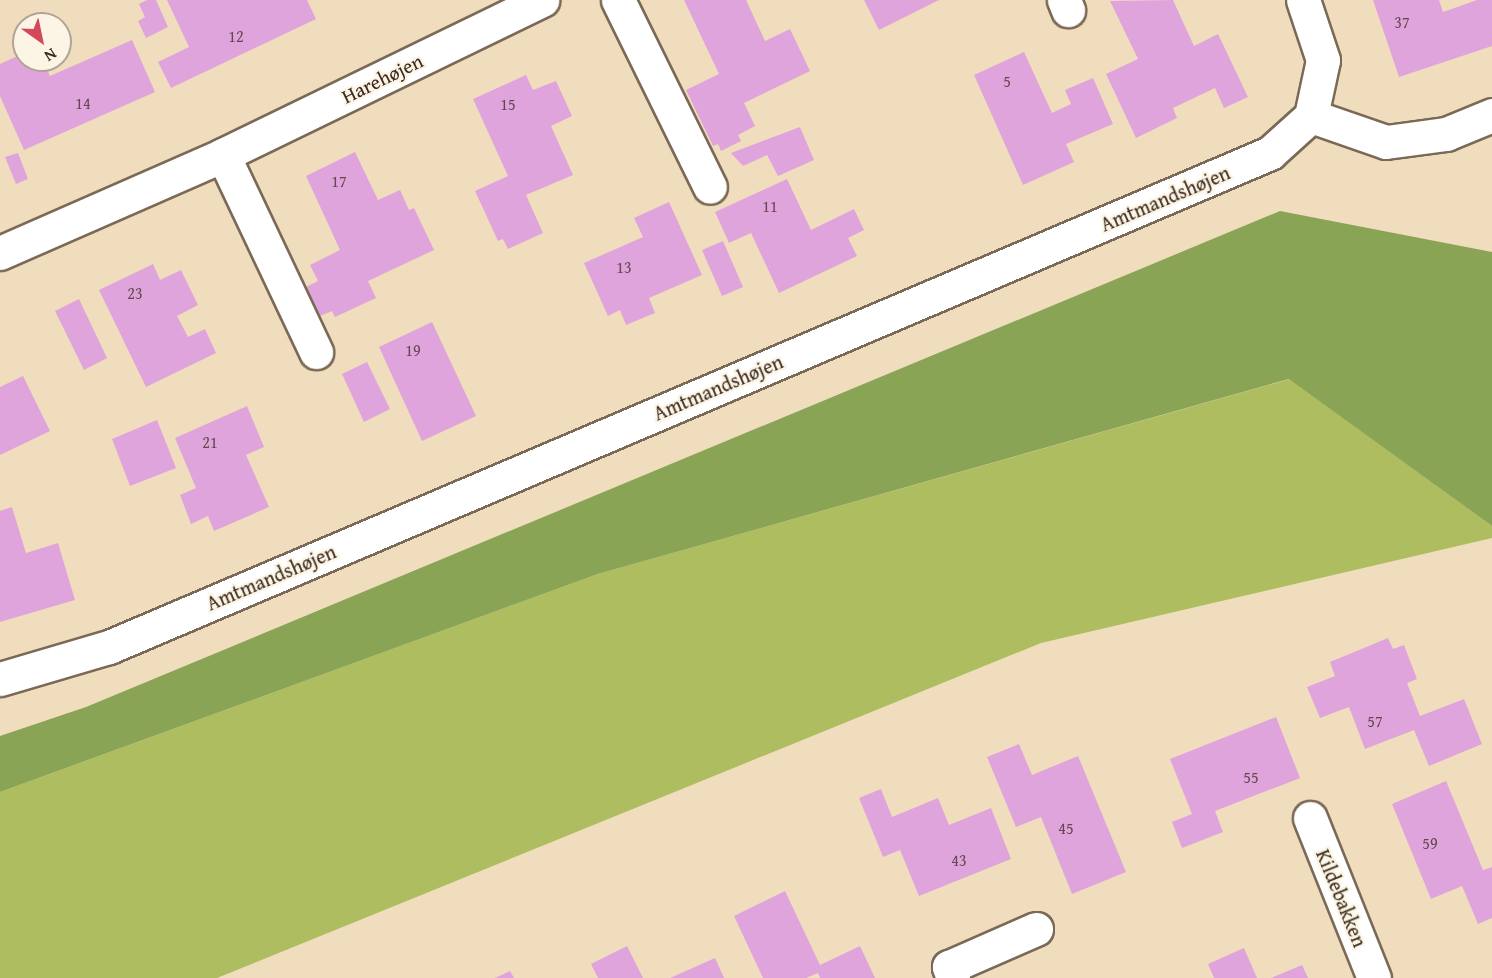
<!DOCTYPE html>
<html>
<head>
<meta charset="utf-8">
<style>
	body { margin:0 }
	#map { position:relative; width:1492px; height:978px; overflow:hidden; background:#f0ddbd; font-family:"Gentium Book Plus",serif }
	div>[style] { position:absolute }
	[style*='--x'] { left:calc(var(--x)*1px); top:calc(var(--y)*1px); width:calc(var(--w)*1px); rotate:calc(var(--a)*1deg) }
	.green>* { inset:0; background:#aebd5f }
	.forest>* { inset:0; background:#8aa456 }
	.building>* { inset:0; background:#e0a4dc }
	.roads { filter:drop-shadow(2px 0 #7a6956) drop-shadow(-2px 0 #7a6956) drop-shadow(0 2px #7a6956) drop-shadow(0 -2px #7a6956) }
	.minor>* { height:33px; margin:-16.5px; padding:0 16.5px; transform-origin:16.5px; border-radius:16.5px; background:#fff }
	span { translate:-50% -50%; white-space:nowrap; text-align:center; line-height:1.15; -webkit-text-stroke:4.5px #fcf5e5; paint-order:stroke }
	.number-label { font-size:16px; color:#64484e }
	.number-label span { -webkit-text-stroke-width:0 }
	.street-label { font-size:20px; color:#3b2a1e }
	.north { position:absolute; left:12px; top:12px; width:60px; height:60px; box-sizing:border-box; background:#fcf5e5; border:2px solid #afa495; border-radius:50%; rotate:147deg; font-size:16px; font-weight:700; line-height:24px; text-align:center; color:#3b2a1e }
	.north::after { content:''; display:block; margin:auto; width:21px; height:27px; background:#d1495b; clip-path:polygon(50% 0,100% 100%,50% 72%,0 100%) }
</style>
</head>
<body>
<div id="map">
	<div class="green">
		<i style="clip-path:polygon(1290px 379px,1492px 526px,1492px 538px,1041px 643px,217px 978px,0 978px,0 792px,598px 574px)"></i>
	</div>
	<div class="forest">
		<i style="clip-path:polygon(1280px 211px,1492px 252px,1492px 526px,1289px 379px,598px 574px,0 792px,0 736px,86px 707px)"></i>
	</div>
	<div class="building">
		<i style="clip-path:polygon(147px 0,156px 0,168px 27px,146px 38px,138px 21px,145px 17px,139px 4px)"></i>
		<i style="clip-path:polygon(167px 0,307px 0,316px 19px,171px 88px,158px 62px,189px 47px)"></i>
		<i style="clip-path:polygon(684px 0,746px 0,765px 41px,790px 29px,810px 71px,744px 103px,755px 126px,738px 135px,741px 141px,721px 151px,718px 144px,713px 146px,686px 90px,719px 74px)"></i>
		<i style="clip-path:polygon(864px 0,939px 0,879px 30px)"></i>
		<i style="clip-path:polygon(1173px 0,1194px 46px,1218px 34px,1248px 97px,1224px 108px,1215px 88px,1173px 108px,1177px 118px,1136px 138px,1106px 74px,1138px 59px,1110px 1px)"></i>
		<i style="clip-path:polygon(1373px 0,1439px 0,1443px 12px,1477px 0,1492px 0,1492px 46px,1399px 77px)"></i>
		<i style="clip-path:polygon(132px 40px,155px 92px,24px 150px,0 96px,0 64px,24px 53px,24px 60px,43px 60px,50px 76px)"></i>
		<i style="clip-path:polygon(1024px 52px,1052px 113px,1071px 104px,1065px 90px,1093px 78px,1113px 124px,1066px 144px,1074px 162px,1023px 185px,974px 75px)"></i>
		<i style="clip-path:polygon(526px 75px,533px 90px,556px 81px,572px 116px,551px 126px,573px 175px,526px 195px,543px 233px,508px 249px,503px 239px,498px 241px,475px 191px,508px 176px,473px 99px)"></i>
		<i style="clip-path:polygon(800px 127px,814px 160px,778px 176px,767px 155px,743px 166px,731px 153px)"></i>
		<i style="clip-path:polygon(355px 152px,378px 200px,400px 190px,409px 210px,414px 208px,434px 250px,368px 281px,376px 298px,335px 317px,332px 311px,320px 316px,306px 287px,318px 281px,310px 265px,340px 250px,306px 176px)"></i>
		<i style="clip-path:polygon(18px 153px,28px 179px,16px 184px,5px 157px)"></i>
		<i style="clip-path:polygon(787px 179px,811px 230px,854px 209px,864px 230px,848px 238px,857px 256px,779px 293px,751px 233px,729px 243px,715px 212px)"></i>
		<i style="clip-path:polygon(669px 202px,702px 275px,649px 298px,655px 313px,626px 325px,620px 310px,608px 316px,584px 263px,643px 237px,634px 218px)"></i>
		<i style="clip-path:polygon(723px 241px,743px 287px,722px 296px,702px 250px)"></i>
		<i style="clip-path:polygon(153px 264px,160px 280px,181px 270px,198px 305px,177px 316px,188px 337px,205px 329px,216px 353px,146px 387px,99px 290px)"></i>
		<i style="clip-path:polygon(79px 299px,107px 358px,84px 370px,55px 311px)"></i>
		<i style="clip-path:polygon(432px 322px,476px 416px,422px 441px,379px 347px)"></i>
		<i style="clip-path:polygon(367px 362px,390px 409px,364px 422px,342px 374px)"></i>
		<i style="clip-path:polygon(23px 376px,50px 431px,0 455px,0 387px)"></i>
		<i style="clip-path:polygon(247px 406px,264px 447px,246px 455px,269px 507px,214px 531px,208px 516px,191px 524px,180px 495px,196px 488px,175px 438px)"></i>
		<i style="clip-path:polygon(157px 420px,176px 468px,130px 486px,112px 439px)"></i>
		<i style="clip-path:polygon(12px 507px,26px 553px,58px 543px,75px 600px,0 622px,0 511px)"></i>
		<i style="clip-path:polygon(1388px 638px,1393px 649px,1404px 645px,1417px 679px,1407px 683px,1420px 716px,1464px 699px,1482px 744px,1429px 766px,1414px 730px,1365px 749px,1349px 707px,1320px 718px,1307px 687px,1335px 676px,1330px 662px)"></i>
		<i style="clip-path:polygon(1276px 717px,1300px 778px,1215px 811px,1223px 832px,1182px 848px,1172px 822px,1192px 814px,1170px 759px)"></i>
		<i style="clip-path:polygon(1019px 744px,1032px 775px,1078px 756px,1126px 872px,1072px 894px,1041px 817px,1016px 827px,987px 757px)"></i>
		<i style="clip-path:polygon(1446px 781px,1483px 870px,1492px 867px,1492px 918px,1478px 924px,1462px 886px,1431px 899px,1392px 804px)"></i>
		<i style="clip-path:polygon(881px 789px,892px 817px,938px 798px,949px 825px,991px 808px,1011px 859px,919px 896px,900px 850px,883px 857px,859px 798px)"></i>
		<i style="clip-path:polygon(785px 891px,820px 965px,860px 946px,875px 978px,820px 978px,818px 973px,806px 978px,763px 978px,734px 916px)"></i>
		<i style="clip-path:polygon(627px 946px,643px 978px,598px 978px,591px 964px)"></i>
		<i style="clip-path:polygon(1244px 948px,1257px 978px,1214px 978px,1208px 964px)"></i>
		<i style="clip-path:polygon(715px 958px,724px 978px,670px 978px)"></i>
		<i style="clip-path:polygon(1302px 965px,1308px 978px,1271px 978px)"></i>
		<i style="clip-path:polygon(510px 971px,514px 978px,495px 978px)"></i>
	</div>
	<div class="roads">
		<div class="minor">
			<i style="--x:618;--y:0;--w:208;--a:63.8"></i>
			<i style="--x:1064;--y:0;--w:11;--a:68"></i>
			<i style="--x:1311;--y:116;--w:79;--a:19.1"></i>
			<i style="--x:1386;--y:142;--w:61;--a:-7.6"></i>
			<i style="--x:1446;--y:134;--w:50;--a:-22.4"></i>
			<i style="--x:223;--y:155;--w:218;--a:64.7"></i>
			<i style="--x:0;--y:253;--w:244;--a:-23.7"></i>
			<i style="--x:223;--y:155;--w:355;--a:-25.9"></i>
			<i style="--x:0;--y:679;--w:114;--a:-16.4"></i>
			<i style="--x:109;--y:647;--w:1262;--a:-23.05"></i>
			<i style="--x:1270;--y:153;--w:55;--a:-42.1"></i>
			<i style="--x:1311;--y:116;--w:57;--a:-77.9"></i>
			<i style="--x:1323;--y:60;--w:63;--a:-108.4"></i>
			<i style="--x:1310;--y:818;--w:172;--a:68.2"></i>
			<i style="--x:953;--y:978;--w:12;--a:-110"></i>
			<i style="--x:949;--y:967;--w:95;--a:-23.6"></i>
		</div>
	</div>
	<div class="number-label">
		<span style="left:1402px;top:22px">37</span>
		<span style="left:236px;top:36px">12</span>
		<span style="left:1007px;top:81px">5</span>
		<span style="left:83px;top:103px">14</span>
		<span style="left:508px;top:104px">15</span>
		<span style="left:339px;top:181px">17</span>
		<span style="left:770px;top:206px">11</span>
		<span style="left:624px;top:267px">13</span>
		<span style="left:135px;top:293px">23</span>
		<span style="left:413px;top:350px">19</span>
		<span style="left:210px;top:442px">21</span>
		<span style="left:1375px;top:721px">57</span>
		<span style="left:1251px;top:777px">55</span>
		<span style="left:1066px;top:828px">45</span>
		<span style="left:1430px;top:843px">59</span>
		<span style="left:959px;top:860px">43</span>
	</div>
	<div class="street-label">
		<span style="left:382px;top:78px;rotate:-26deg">Harehøjen</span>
		<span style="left:1165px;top:198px;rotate:-23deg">Amtmandshøjen</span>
		<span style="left:718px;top:387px;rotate:-23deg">Amtmandshøjen</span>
		<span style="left:271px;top:577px;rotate:-23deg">Amtmandshøjen</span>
		<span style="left:1342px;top:898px;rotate:68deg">Kildebakken</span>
	</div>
	<div class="north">N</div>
</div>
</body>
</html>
